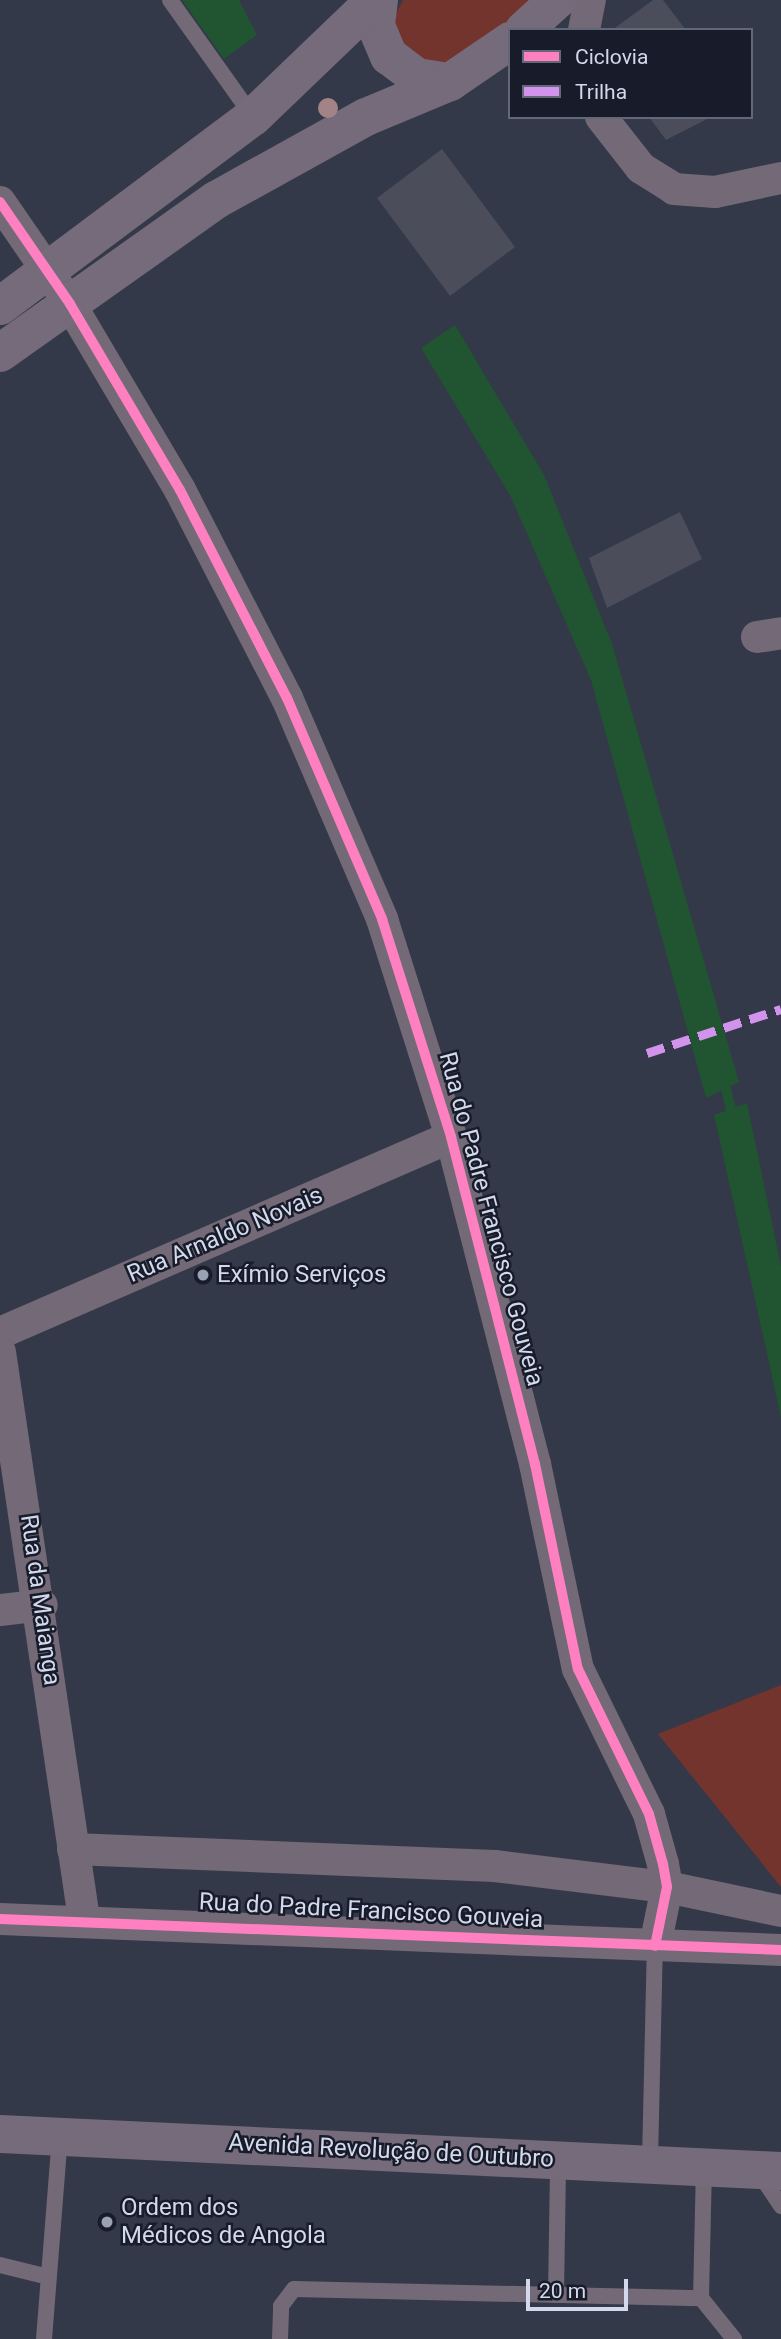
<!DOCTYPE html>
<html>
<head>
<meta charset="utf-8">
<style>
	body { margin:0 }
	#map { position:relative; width:781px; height:2339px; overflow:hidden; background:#333949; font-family:Roboto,sans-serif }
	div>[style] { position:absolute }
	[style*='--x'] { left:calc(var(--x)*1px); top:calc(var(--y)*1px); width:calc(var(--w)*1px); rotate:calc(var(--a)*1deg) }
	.green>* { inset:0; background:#73342d }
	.water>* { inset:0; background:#215431 }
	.stream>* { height:10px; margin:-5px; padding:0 5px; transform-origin:5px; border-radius:5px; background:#215431 }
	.building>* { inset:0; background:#4b4d5b }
	.lane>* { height:16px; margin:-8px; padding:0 8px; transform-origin:8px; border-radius:8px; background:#746976 }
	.street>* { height:32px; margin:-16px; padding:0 16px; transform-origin:16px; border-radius:16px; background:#746976 }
	.secondary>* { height:38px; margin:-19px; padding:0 19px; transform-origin:19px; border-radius:19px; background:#756b7a }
	.quiet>* { height:9px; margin-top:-4.5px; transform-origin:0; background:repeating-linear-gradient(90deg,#d193ec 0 18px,transparent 0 27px) }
	.cycleway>* { height:10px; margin:-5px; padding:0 5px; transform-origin:5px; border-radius:5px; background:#ff80c0 }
	.trees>* { width:20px; height:20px; margin:-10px; border-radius:50%; background:#a28486 }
	.dots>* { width:19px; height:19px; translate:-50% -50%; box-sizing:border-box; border:4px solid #181c2a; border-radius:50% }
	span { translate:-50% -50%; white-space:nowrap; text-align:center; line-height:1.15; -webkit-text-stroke:5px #181c2a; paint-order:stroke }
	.street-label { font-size:24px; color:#d2d9ec }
	.poi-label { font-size:24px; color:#d2d9ec }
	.left { translate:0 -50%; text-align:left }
	.legend { position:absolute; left:508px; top:28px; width:245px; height:91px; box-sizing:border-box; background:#181c2a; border:2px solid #626878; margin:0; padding:9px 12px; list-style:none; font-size:21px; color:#d2d9ec }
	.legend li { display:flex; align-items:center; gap:14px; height:35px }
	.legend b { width:35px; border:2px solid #626878 }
	.scale { position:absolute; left:526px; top:2279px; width:102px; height:32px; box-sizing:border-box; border:4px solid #d2d9ec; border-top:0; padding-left:9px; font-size:21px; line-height:24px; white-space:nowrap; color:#d2d9ec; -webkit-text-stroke:5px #181c2a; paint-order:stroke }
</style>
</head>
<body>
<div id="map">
	<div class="green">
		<i style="clip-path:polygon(403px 0,546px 0,465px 57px,430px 67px,415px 64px,392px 21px)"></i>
		<i style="clip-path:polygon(781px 1685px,781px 1887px,658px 1734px)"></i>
	</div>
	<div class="water">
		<i style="clip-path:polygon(182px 0,239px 0,257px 35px,224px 59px)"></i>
		<i style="clip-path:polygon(455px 325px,544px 475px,612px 644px,739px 1082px,706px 1098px,591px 680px,511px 497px,421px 348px)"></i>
		<i style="clip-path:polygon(747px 1103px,781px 1266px,781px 1417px,714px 1115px)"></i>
	</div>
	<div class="stream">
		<i style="--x:723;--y:1076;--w:47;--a:76.6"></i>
	</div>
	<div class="building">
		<i style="clip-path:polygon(653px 0,663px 0,686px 30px,612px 30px)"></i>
		<i style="clip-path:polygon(649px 117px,711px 117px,666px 140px)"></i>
		<i style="clip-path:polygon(442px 149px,515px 247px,450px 296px,377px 198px)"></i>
		<i style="clip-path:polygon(680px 512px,702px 559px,607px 608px,589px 558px)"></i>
	</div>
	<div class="lane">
		<i style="--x:170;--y:0;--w:143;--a:54.6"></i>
		<i style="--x:650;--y:2161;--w:215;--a:-88.7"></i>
		<i style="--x:759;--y:2173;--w:40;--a:56"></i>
		<i style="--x:0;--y:2265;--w:50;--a:13.8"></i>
		<i style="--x:556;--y:2295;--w:134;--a:-89.1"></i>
		<i style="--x:701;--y:2298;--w:131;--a:-88.7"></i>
		<i style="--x:44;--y:2339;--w:204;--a:-85.5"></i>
		<i style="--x:280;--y:2339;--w:33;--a:-88"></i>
		<i style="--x:281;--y:2306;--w:21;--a:-53"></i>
		<i style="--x:294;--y:2289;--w:407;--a:1.3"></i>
		<i style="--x:701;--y:2298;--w:53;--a:51.2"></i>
	</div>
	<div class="street">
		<i style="--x:584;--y:30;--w:31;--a:-79"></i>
		<i style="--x:601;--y:117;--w:65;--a:51.9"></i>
		<i style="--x:641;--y:168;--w:39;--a:32"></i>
		<i style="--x:674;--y:189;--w:41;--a:4.2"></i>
		<i style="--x:715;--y:192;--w:67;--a:-12"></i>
		<i style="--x:0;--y:202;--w:124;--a:55.5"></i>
		<i style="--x:70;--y:304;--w:216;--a:59.4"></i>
		<i style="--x:180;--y:490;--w:234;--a:62.8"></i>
		<i style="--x:287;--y:698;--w:241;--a:66.7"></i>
		<i style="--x:382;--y:919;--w:229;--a:72.4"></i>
		<i style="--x:451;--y:1137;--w:338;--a:75.6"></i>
		<i style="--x:535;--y:1464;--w:209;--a:78.2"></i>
		<i style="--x:578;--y:1669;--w:161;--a:63.9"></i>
		<i style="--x:649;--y:1814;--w:52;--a:74.4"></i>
		<i style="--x:663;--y:1864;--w:23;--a:80"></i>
		<i style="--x:667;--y:1887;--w:60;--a:101.5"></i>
		<i style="--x:757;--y:637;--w:24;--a:-9"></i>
		<i style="--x:0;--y:1333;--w:492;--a:-23.5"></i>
		<i style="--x:0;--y:1352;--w:573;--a:81.57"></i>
		<i style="--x:0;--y:1610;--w:42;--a:-6.8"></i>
		<i style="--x:73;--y:1849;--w:422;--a:2.3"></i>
		<i style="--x:495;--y:1866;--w:173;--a:7"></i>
		<i style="--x:667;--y:1887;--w:116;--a:11.9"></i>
		<i style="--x:0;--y:1919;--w:782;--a:2.27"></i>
	</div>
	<div class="secondary">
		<i style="--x:379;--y:0;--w:26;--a:97"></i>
		<i style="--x:376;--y:26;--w:33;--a:67"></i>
		<i style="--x:389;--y:56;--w:35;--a:37"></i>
		<i style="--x:417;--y:77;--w:33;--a:9"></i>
		<i style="--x:524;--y:30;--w:45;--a:-42.3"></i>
		<i style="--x:0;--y:306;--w:316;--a:-36.8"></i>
		<i style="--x:253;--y:117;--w:169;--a:-43.8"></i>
		<i style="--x:0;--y:353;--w:265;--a:-35.3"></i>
		<i style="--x:216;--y:200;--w:171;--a:-29"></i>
		<i style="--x:366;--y:117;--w:91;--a:-22.6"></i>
		<i style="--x:450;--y:82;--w:73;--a:-34.3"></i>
		<i style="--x:0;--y:2134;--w:782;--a:2.71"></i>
	</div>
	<div class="quiet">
		<i style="--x:647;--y:1053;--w:141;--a:-18.2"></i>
	</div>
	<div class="cycleway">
		<i style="--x:0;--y:202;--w:124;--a:55.5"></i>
		<i style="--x:70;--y:304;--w:216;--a:59.4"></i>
		<i style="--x:180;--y:490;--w:234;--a:62.8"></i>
		<i style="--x:287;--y:698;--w:241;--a:66.7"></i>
		<i style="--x:382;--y:919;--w:229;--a:72.4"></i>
		<i style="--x:451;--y:1137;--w:338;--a:75.6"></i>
		<i style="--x:535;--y:1464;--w:209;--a:78.2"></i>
		<i style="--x:578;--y:1669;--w:161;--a:63.9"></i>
		<i style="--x:649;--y:1814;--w:52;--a:74.4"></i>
		<i style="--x:663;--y:1864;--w:23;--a:80"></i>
		<i style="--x:667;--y:1887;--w:60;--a:101.5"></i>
		<i style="--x:0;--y:1919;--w:782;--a:2.27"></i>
	</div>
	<div class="trees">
		<i style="left:328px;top:108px"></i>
	</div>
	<div class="dots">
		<i style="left:203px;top:1275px;background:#9aa1b3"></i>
		<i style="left:107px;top:2222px;background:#9aa1b3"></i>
	</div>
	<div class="street-label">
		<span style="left:491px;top:1219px;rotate:75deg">Rua do Padre Francisco Gouveia</span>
		<span style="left:225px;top:1235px;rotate:-23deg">Rua Arnaldo Novais</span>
		<span style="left:40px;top:1600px;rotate:82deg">Rua da Maianga</span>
		<span style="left:371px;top:1911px;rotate:3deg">Rua do Padre Francisco Gouveia</span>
		<span style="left:391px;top:2151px;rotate:3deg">Avenida Revolução de Outubro</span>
	</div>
	<div class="poi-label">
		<span class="left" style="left:217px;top:1275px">Exímio Serviços</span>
		<span class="left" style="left:121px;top:2222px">Ordem dos<br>Médicos de Angola</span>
	</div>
	<ul class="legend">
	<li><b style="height:9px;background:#ff80c0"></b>Ciclovia</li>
	<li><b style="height:9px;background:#d193ec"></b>Trilha</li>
	</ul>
	<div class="scale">20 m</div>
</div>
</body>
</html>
